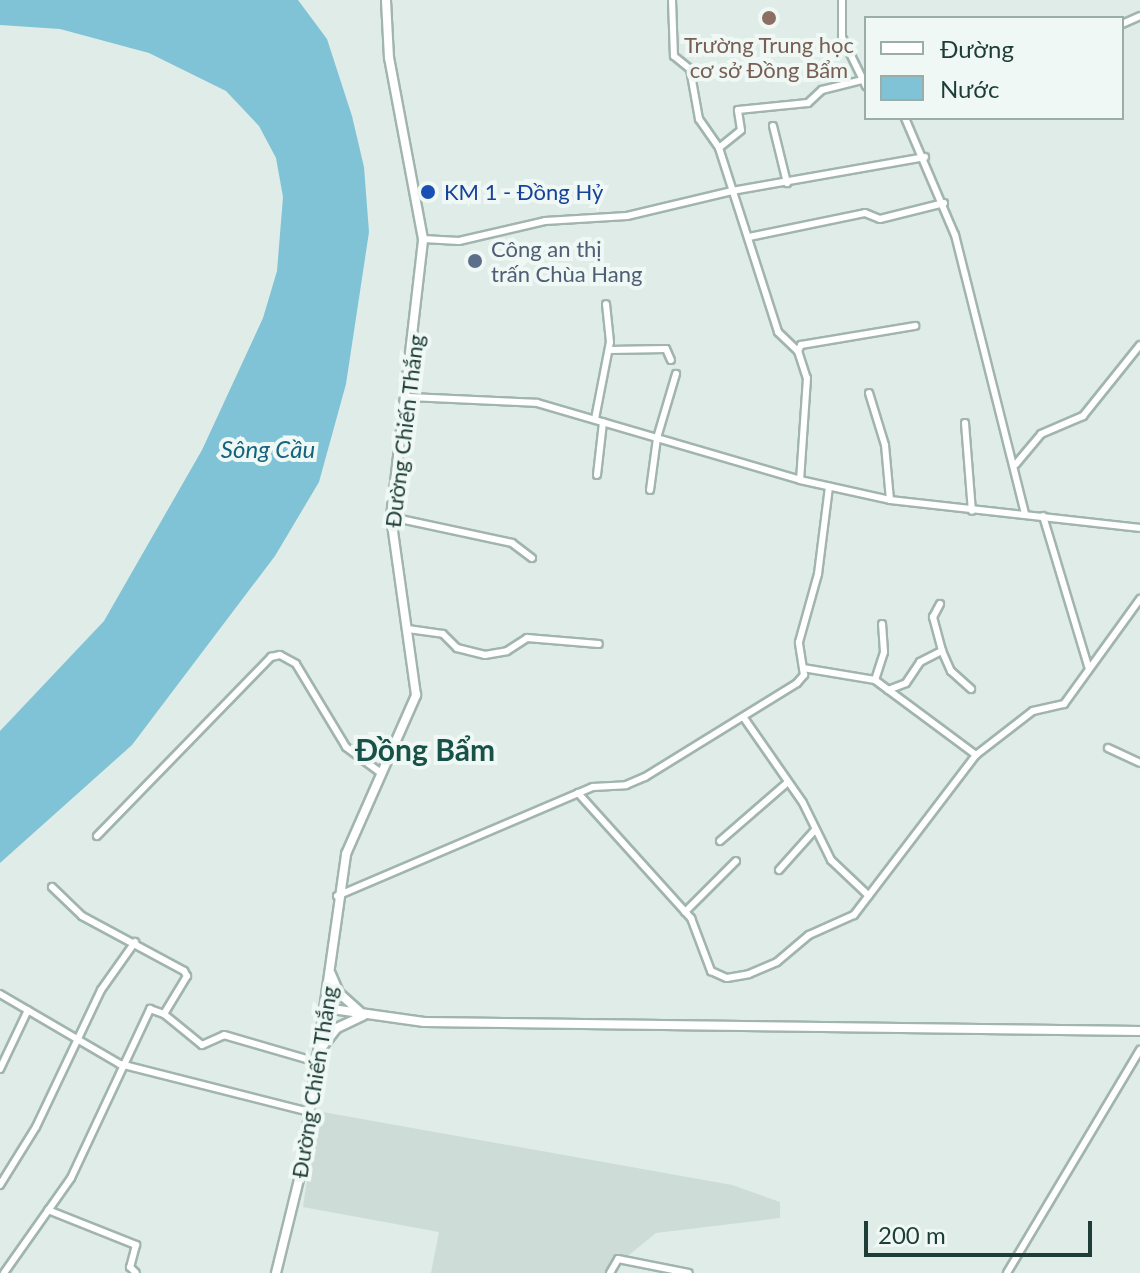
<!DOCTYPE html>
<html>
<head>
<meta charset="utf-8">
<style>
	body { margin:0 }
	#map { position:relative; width:1140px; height:1273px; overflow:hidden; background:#dfece7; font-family:Lato,sans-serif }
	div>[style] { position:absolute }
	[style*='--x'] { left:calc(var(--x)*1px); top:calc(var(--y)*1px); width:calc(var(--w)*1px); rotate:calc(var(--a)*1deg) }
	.built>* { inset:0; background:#cddcd6 }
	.water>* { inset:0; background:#80c3d7 }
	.roads { filter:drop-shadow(2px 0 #a1b4af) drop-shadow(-2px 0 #a1b4af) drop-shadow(0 2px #a1b4af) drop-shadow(0 -2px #a1b4af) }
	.street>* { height:6px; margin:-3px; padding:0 3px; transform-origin:3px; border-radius:3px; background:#fff }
	.secondary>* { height:8px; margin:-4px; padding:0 4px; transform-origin:4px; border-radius:4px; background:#fff }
	.dots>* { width:22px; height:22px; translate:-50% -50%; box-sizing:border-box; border:4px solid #eff8f4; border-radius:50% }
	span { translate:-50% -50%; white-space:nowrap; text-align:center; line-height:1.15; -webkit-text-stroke:8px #eff8f4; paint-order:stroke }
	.education-label { font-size:22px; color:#785e54 }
	.transit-label { font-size:22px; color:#164399 }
	.left { translate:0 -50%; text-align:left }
	.service-label { font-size:22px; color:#4e5e75 }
	.street-label { font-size:22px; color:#1e3d37 }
	.water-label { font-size:24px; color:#13647f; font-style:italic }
	.district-label { font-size:30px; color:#185148; font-weight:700 }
	.legend { position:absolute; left:864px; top:16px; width:260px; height:104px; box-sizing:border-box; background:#eff8f4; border:2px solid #9bada8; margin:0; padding:10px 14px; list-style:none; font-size:24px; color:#1e3d37 }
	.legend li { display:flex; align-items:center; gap:16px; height:40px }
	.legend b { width:40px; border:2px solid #9bada8 }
	.scale { position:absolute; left:864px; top:1221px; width:228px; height:36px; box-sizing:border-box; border:4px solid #1e3d37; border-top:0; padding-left:10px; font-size:24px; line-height:28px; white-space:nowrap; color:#1e3d37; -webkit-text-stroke:6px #eff8f4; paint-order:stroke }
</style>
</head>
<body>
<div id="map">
	<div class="built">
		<i style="clip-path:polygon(317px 1111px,732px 1185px,780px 1202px,780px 1218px,656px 1233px,607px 1273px,431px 1273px,439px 1232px,303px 1207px)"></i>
	</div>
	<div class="water">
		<i style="clip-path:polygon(0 0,298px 0,327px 39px,352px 116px,364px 167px,369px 232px,346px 384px,319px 482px,275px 556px,132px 745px,0 863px,0 731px,104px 621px,202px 450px,263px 318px,277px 271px,283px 197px,276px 158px,259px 126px,226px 91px,149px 53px,60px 29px,0 25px)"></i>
	</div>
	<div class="roads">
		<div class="street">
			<i style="--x:672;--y:0;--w:56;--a:88"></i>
			<i style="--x:674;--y:56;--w:21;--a:39"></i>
			<i style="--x:690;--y:69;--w:51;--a:79.8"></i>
			<i style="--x:699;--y:119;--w:35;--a:55"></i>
			<i style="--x:719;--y:148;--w:193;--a:72.2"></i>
			<i style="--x:778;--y:332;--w:28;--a:44"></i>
			<i style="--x:798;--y:351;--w:28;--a:72"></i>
			<i style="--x:807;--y:378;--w:102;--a:93.9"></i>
			<i style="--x:842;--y:0;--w:37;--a:90"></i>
			<i style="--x:842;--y:37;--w:55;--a:63.9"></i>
			<i style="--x:1122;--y:24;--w:20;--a:-24"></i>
			<i style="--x:905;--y:118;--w:127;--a:66.9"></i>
			<i style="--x:955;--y:235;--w:288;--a:75.9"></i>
			<i style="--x:773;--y:126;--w:59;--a:76.2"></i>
			<i style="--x:719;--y:148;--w:28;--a:-39"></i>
			<i style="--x:741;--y:130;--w:20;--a:-99"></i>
			<i style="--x:738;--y:110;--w:70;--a:-5.7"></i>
			<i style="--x:808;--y:103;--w:19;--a:-43"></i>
			<i style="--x:822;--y:90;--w:41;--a:-14"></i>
			<i style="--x:749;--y:237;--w:118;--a:-11.7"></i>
			<i style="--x:865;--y:213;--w:16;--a:22"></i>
			<i style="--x:880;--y:219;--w:66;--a:-14"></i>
			<i style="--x:423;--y:239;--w:36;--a:3"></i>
			<i style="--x:459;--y:241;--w:88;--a:-13.1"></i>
			<i style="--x:545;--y:221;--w:82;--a:-3.5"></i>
			<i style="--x:627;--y:216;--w:108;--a:-13.4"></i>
			<i style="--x:732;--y:191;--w:196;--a:-10"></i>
			<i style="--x:609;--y:350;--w:57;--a:-1"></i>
			<i style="--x:666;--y:349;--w:12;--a:66"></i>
			<i style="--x:798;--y:351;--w:7;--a:-63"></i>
			<i style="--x:801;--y:345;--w:116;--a:-9.5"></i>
			<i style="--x:869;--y:393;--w:54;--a:72.9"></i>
			<i style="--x:885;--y:445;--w:55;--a:84.8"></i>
			<i style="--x:407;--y:397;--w:130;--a:2.6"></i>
			<i style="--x:537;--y:403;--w:274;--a:16.3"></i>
			<i style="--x:800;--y:480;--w:92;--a:12.5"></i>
			<i style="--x:890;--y:500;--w:252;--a:6.4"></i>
			<i style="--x:595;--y:419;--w:78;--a:-79"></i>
			<i style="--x:610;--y:342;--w:38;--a:-96"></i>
			<i style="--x:965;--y:423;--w:88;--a:85.5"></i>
			<i style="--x:1016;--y:464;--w:39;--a:-50"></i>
			<i style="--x:1041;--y:434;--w:46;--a:-23.2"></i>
			<i style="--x:1083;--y:416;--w:91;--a:-51.2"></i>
			<i style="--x:597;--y:475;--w:53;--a:-83.5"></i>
			<i style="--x:650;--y:490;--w:52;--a:-82.3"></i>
			<i style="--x:657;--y:438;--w:67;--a:-73.5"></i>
			<i style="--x:1043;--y:516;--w:157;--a:73.3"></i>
			<i style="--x:391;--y:517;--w:124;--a:12.1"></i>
			<i style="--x:512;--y:543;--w:25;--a:37"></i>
			<i style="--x:940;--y:604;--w:15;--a:118"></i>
			<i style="--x:933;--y:617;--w:35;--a:75"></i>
			<i style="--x:942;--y:651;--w:22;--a:66"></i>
			<i style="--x:951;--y:671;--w:27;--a:42"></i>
			<i style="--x:408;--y:629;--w:35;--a:8"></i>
			<i style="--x:443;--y:634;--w:20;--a:45"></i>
			<i style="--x:457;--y:648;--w:29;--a:14"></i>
			<i style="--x:485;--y:655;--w:22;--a:-10"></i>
			<i style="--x:507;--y:651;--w:24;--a:-33"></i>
			<i style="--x:527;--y:638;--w:72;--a:4.8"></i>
			<i style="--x:803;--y:668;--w:73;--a:9.5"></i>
			<i style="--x:875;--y:680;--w:126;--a:36.6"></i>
			<i style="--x:875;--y:680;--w:29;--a:-72"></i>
			<i style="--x:884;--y:652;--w:28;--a:-94"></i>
			<i style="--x:888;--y:690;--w:19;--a:-21"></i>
			<i style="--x:906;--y:683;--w:25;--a:-56"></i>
			<i style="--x:920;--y:662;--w:25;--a:-27"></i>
			<i style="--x:744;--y:718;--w:103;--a:55.2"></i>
			<i style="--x:803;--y:803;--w:64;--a:63.8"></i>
			<i style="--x:831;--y:860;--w:52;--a:43.5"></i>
			<i style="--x:1108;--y:748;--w:35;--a:25"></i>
			<i style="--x:578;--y:793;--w:169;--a:47.9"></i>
			<i style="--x:691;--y:918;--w:57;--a:69.3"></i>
			<i style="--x:711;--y:971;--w:17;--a:24"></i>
			<i style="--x:727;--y:978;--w:22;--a:-10"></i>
			<i style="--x:749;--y:974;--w:30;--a:-23"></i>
			<i style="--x:777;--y:962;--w:42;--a:-40.2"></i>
			<i style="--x:809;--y:935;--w:49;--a:-24"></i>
			<i style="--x:854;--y:915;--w:201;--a:-52.7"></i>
			<i style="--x:976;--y:755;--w:72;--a:-37.7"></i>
			<i style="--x:1033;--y:711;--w:32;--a:-13"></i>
			<i style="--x:1064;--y:704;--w:130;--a:-54.1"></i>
			<i style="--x:97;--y:836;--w:250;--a:-45.8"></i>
			<i style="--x:271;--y:657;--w:9;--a:-13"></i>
			<i style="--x:280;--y:655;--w:18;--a:29"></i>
			<i style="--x:296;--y:664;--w:97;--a:58.9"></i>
			<i style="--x:346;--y:747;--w:44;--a:36.6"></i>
			<i style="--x:720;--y:841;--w:90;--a:-40.9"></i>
			<i style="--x:779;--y:870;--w:52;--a:-48.1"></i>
			<i style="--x:52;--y:887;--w:42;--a:44"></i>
			<i style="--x:82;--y:916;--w:116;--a:28.3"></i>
			<i style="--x:184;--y:971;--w:6;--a:59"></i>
			<i style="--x:187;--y:976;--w:44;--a:121.2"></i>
			<i style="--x:337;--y:896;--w:278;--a:-23.1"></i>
			<i style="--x:593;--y:787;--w:33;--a:-3"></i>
			<i style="--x:626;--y:785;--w:21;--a:-23"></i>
			<i style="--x:645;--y:777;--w:179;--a:-31.7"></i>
			<i style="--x:797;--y:683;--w:11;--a:-49"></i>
			<i style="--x:804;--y:675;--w:33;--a:-99"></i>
			<i style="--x:799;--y:642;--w:71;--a:-74.4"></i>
			<i style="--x:818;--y:574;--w:88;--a:-82.8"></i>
			<i style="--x:685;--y:912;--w:72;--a:-45"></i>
			<i style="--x:0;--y:994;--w:139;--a:30.3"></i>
			<i style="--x:120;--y:1064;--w:196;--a:14.2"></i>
			<i style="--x:0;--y:1069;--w:65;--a:-64.6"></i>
			<i style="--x:0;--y:1185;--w:68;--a:-58.2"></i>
			<i style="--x:36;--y:1127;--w:152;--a:-64.6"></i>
			<i style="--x:101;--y:990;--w:59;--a:-54.7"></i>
			<i style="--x:48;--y:1210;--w:95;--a:21.7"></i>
			<i style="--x:136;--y:1245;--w:23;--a:105"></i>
			<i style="--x:130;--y:1267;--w:8;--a:45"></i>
			<i style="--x:4;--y:1273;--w:116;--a:-54.8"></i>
			<i style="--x:71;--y:1178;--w:187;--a:-64.9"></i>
			<i style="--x:150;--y:1009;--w:15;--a:20"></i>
			<i style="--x:164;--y:1014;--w:49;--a:39.2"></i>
			<i style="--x:202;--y:1045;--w:24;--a:-24"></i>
			<i style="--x:224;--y:1035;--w:97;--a:16.2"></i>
			<i style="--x:610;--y:1273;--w:16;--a:-60"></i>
			<i style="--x:618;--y:1259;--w:72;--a:11.2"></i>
			<i style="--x:1007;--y:1273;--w:260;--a:-59.2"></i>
		</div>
		<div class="secondary">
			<i style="--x:331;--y:974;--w:21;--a:67"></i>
			<i style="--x:339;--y:993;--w:30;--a:42"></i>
			<i style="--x:325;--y:1008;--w:100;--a:8"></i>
			<i style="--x:424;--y:1022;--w:716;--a:0.72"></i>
			<i style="--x:319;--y:1051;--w:29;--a:-52"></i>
			<i style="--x:337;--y:1028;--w:29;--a:-25"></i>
			<i style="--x:276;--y:1273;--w:105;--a:-76.2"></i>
			<i style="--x:301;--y:1171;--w:320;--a:-81.9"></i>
			<i style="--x:346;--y:854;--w:174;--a:-66.2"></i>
			<i style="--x:416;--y:695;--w:180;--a:-98"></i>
			<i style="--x:391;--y:517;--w:280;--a:-83.4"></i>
			<i style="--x:423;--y:239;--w:184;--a:-100.6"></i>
			<i style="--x:389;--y:58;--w:58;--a:-93"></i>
		</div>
	</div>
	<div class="dots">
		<i style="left:769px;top:18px;background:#8d6e63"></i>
		<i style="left:428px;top:192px;background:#1a4fb4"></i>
		<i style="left:475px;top:261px;background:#5c6f8a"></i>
	</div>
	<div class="education-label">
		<span style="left:769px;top:57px">Trường Trung học<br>cơ sở Đồng Bẩm</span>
	</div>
	<div class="transit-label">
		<span class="left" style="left:444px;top:192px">KM 1 - Đồng Hỷ</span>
	</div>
	<div class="service-label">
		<span class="left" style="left:491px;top:261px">Công an thị<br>trấn Chùa Hang</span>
	</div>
	<div class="street-label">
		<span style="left:404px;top:431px;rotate:-83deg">Đường Chiến Thắng</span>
		<span style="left:314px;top:1082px;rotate:-81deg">Đường Chiến Thắng</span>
	</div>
	<div class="water-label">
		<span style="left:268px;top:449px">Sông Cầu</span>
	</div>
	<div class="district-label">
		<span style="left:425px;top:749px">Đồng Bẩm</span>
	</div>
	<ul class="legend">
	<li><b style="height:10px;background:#fff"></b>Đường</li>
	<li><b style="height:22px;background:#80c3d7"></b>Nước</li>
	</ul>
	<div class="scale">200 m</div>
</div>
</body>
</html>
